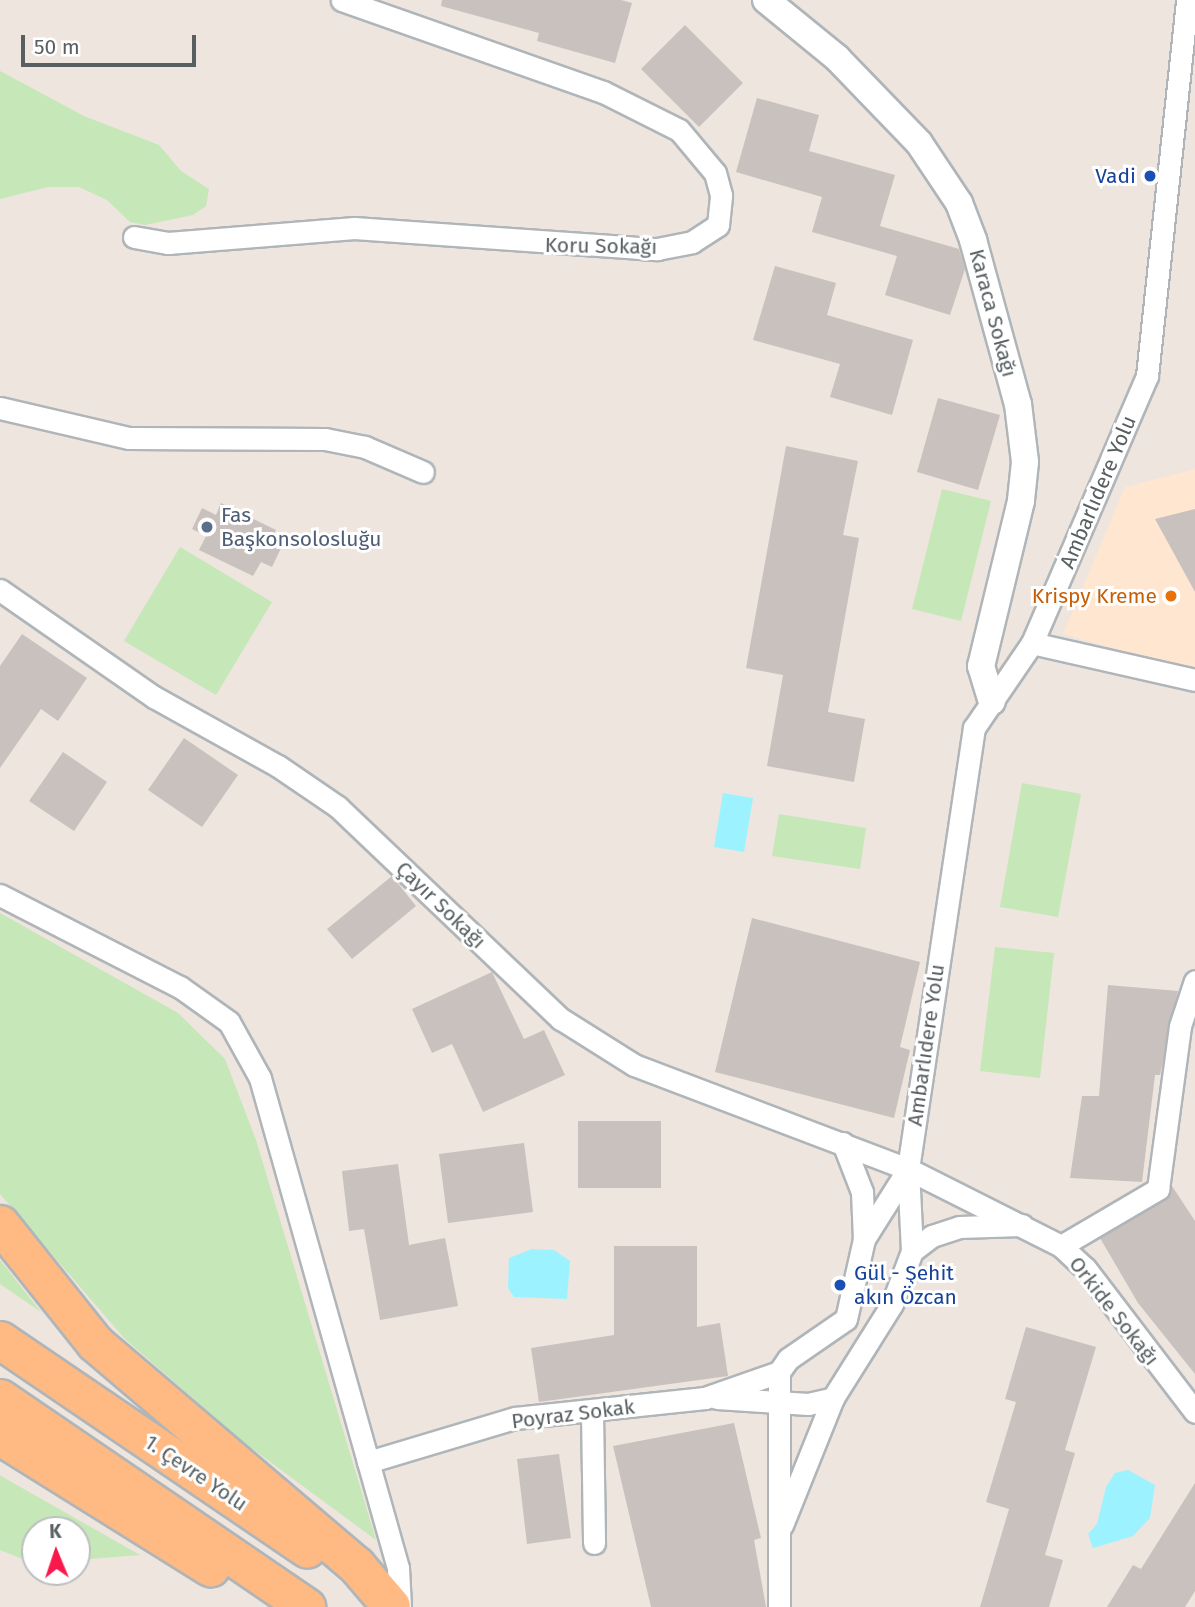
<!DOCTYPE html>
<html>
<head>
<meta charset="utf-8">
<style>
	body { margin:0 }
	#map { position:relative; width:1195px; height:1607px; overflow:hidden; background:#ede5de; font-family:"Fira Sans",sans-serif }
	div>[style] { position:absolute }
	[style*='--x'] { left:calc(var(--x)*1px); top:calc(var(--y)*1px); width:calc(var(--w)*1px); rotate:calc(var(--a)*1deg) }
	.commercial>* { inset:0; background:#ffe6d1 }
	.green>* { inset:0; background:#c6e7b7 }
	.water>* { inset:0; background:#9cf3ff }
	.building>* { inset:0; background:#c9c1bd }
	.roads { filter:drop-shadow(2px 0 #afb5b8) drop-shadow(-2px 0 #afb5b8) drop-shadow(0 2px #afb5b8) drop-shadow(0 -2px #afb5b8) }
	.minor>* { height:21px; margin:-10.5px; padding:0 10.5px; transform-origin:10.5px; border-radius:10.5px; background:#fff }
	.tertiary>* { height:26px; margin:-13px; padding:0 13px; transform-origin:13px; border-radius:13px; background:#fff }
	.motorway>* { height:37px; margin:-18.5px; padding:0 18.5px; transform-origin:18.5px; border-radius:18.5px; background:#ffb983 }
	.dots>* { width:19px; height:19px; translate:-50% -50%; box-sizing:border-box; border:4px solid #fff; border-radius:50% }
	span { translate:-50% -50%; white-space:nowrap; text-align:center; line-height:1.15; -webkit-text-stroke:6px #fff; paint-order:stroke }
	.transit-label { font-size:21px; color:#164399 }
	.right { translate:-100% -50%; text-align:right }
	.left { translate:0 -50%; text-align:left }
	.street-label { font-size:21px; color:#575f61 }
	.service-label { font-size:21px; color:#4e5e75 }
	.food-label { font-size:21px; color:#c56008 }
	.north { position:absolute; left:21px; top:1516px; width:70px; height:70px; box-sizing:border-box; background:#fff; border:2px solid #bcbfc0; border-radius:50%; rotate:358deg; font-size:19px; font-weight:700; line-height:28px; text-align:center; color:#575f61 }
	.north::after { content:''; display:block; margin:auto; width:24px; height:32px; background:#f9174c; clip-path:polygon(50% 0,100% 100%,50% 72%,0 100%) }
	.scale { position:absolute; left:21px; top:35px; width:175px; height:32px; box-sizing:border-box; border:4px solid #575f61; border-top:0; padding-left:9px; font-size:21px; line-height:24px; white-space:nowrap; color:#575f61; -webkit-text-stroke:5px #fff; paint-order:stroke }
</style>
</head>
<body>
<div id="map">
	<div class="commercial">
		<i style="clip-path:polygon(1195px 469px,1195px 671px,1063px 634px,1125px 487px)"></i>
	</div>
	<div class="green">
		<i style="clip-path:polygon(0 71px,84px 116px,159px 145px,181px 171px,209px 189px,206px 206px,193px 215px,145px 225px,130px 222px,107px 200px,79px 187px,48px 187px,0 199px)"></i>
		<i style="clip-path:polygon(942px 489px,991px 501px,961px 621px,912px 609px)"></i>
		<i style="clip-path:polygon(180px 547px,272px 602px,216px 695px,124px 641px)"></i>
		<i style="clip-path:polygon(1022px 783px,1081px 794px,1058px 917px,1000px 907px)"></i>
		<i style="clip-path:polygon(779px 814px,866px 828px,860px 869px,772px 856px)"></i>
		<i style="clip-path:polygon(0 913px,178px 1013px,225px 1059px,256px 1140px,376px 1540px,243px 1442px,125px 1339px,0 1194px)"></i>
		<i style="clip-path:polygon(995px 947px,1054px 953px,1040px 1078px,980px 1071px)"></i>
		<i style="clip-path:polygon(0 1260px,41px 1312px,0 1284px)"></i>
		<i style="clip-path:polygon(0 1475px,1px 1476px,140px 1555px,77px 1560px,77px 1530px,35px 1530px,35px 1564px,0 1550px)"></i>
	</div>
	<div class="water">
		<i style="clip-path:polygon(723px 793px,753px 798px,744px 852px,714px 847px)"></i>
		<i style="clip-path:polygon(532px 1249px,554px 1250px,570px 1261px,567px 1299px,514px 1297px,508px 1288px,509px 1258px)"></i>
		<i style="clip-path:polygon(1128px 1470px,1155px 1485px,1150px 1518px,1133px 1536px,1093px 1548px,1088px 1534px,1097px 1524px,1106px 1487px,1115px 1473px)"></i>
	</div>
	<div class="building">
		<i style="clip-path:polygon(442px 0,621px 0,632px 3px,615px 63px,537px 41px,539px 33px,441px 6px)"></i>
		<i style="clip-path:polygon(685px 25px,743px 83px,699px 127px,641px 69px)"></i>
		<i style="clip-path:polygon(757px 98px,819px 115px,809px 151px,895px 175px,880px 226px,959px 249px,965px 269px,950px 315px,885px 295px,897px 256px,812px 232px,822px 197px,736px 172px)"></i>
		<i style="clip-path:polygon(775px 266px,836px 283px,827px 315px,913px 340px,892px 415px,830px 397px,840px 364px,753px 340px)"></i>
		<i style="clip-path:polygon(938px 398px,1000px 415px,978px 490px,917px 472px)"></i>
		<i style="clip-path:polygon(786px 446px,858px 461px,843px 535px,859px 538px,828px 712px,865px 719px,854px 782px,767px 766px,783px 675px,746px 668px)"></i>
		<i style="clip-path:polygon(221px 503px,276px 530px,271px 541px,282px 546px,272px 567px,261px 562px,253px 576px,199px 550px,206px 536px,192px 529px,202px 508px,216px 515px)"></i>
		<i style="clip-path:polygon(1195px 509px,1195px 592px,1155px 519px)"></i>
		<i style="clip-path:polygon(22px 634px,87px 678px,58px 721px,41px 709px,0 768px,0 666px)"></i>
		<i style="clip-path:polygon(184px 738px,238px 775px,202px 827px,148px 790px)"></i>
		<i style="clip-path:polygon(63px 752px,107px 782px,74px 831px,29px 801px)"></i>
		<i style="clip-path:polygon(392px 876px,416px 906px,352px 959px,327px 929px)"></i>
		<i style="clip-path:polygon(752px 918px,920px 962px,900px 1047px,910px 1050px,894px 1118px,715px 1072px)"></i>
		<i style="clip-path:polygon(492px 972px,524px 1039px,544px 1030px,565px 1075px,483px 1112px,452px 1044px,432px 1053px,412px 1009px)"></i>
		<i style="clip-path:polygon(1108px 985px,1178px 991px,1160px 1075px,1155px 1075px,1142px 1182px,1070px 1178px,1082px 1096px,1099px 1096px)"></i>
		<i style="clip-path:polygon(578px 1121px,661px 1121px,661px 1188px,578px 1188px)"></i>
		<i style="clip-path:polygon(524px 1143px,533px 1212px,448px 1223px,439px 1154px)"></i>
		<i style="clip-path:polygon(398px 1164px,409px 1245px,445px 1238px,458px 1306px,380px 1320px,364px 1229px,349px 1231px,342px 1171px)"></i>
		<i style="clip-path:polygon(1172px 1186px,1195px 1221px,1195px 1374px,1138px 1303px,1100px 1238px,1165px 1200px)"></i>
		<i style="clip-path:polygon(614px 1246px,697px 1246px,697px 1327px,720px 1323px,728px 1376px,539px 1402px,531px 1348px,614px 1335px)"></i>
		<i style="clip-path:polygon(1026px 1327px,1096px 1347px,1065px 1450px,1075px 1453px,1045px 1555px,1063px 1560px,1049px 1607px,980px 1607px,1009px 1509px,986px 1502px,1016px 1402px,1005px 1399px)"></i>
		<i style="clip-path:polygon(734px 1423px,761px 1538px,754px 1540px,766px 1607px,651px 1607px,613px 1446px)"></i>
		<i style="clip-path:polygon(559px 1454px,571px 1538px,527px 1544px,517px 1459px)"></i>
		<i style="clip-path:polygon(1195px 1483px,1195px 1591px,1185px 1607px,1107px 1607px,1133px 1565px,1141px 1569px)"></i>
	</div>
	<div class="roads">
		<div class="minor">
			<i style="--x:134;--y:237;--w:35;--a:10"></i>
			<i style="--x:168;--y:243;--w:187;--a:-4.6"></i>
			<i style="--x:354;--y:228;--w:304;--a:4"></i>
			<i style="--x:657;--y:249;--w:36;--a:-11"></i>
			<i style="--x:692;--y:242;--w:31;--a:-33"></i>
			<i style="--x:718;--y:225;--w:30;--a:-84"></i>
			<i style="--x:721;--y:195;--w:23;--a:-105"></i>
			<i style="--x:715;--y:173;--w:56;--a:-129.9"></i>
			<i style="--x:679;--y:130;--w:85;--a:-153.4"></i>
			<i style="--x:603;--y:92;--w:277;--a:-160.6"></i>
			<i style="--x:0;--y:408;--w:132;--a:13.1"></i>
			<i style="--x:129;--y:438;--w:196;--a:0.3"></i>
			<i style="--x:325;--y:439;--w:41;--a:11.3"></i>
			<i style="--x:365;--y:447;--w:63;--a:23.3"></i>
			<i style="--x:0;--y:590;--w:188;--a:34.8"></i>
			<i style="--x:154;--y:697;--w:142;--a:29.1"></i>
			<i style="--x:278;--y:766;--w:73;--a:34.3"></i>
			<i style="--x:338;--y:807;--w:308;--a:43.6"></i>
			<i style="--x:561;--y:1019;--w:86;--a:32.2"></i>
			<i style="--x:634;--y:1065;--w:293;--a:20.8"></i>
			<i style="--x:908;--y:1169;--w:171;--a:26.7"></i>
			<i style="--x:1061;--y:1246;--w:33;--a:43"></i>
			<i style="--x:1085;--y:1268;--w:181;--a:52.6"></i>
			<i style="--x:1032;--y:643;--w:167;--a:12.8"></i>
			<i style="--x:0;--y:895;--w:202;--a:27.1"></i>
			<i style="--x:180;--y:987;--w:60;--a:35.5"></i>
			<i style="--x:229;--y:1022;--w:64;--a:61"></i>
			<i style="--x:260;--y:1078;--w:509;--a:74.27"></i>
			<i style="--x:398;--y:1568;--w:39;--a:87"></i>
			<i style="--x:843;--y:1143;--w:53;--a:68.8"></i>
			<i style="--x:862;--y:1192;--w:47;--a:87.6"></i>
			<i style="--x:1061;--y:1246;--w:113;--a:-30.4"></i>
			<i style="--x:1158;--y:1189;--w:164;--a:-82.3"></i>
			<i style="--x:1180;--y:1026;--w:47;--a:-71.6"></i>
			<i style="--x:912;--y:1251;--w:25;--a:-37"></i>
			<i style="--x:932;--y:1236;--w:28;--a:-18"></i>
			<i style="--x:959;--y:1227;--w:63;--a:-1.8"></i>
			<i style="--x:717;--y:1398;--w:91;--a:3.8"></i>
			<i style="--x:808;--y:1404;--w:26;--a:-13"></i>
			<i style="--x:592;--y:1412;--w:131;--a:89.1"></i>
			<i style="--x:368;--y:1462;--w:153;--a:-16.7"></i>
			<i style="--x:515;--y:1418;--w:191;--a:-6"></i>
			<i style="--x:705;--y:1398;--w:78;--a:-19.4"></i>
			<i style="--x:782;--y:1525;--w:137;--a:-68.1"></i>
			<i style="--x:833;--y:1398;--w:111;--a:-57.9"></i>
			<i style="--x:892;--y:1304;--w:57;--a:-69.3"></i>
			<i style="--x:912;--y:1251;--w:82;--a:-92.8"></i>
			<i style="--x:908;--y:1169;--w:446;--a:-81.5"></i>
			<i style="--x:974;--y:728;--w:103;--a:-55.7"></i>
			<i style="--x:1032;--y:643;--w:291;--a:-66.7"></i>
			<i style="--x:1147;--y:376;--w:378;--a:-83.9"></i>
			<i style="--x:779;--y:1607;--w:235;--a:-90"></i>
			<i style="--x:779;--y:1372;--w:16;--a:-55"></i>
			<i style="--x:788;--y:1359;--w:70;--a:-34.6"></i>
			<i style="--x:846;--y:1319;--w:82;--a:-77.3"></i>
			<i style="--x:864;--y:1239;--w:83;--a:-57.8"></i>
		</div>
		<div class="tertiary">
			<i style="--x:766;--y:0;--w:92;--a:39.2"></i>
			<i style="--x:837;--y:58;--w:118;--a:46"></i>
			<i style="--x:919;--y:143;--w:72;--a:56.3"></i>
			<i style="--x:959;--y:203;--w:40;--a:69"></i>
			<i style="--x:973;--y:240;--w:170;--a:74.7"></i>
			<i style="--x:1018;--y:404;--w:58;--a:83.1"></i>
			<i style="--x:1025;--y:462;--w:39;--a:96"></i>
			<i style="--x:1021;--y:501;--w:170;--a:103.6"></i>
			<i style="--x:981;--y:666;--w:37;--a:73"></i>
		</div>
		<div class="motorway">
			<i style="--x:0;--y:1224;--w:152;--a:51.4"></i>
			<i style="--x:95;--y:1343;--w:343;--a:40.4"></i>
			<i style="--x:356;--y:1565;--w:54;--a:49.5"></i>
			<i style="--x:0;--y:1340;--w:371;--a:34.2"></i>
			<i style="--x:0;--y:1398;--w:371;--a:34.3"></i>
			<i style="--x:0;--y:1436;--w:248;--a:32"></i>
		</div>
	</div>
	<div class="dots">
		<i style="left:1150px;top:176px;background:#1a4fb4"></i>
		<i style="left:207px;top:527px;background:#5c6f8a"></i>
		<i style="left:1171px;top:596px;background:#e8710a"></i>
		<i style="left:840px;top:1285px;background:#1a4fb4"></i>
	</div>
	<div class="transit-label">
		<span class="right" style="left:1136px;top:176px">Vadi</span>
		<span class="left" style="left:854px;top:1285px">Gül - Şehit<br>akın Özcan</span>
	</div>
	<div class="street-label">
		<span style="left:601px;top:246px;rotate:1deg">Koru Sokağı</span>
		<span style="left:993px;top:313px;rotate:75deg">Karaca Sokağı</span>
		<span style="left:1098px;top:492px;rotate:-67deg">Ambarlıdere Yolu</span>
		<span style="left:441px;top:905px;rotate:44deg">Çayır Sokağı</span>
		<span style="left:926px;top:1045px;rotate:-82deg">Ambarlıdere Yolu</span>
		<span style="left:1114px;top:1311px;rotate:52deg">Orkide Sokağı</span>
		<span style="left:573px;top:1414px;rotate:-7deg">Poyraz Sokak</span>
		<span style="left:196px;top:1473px;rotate:34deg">1. Çevre Yolu</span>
	</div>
	<div class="service-label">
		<span class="left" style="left:221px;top:527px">Fas<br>Başkonsolosluğu</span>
	</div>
	<div class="food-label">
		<span class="right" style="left:1157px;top:596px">Krispy Kreme</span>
	</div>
	<div class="north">K</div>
	<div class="scale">50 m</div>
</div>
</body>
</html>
